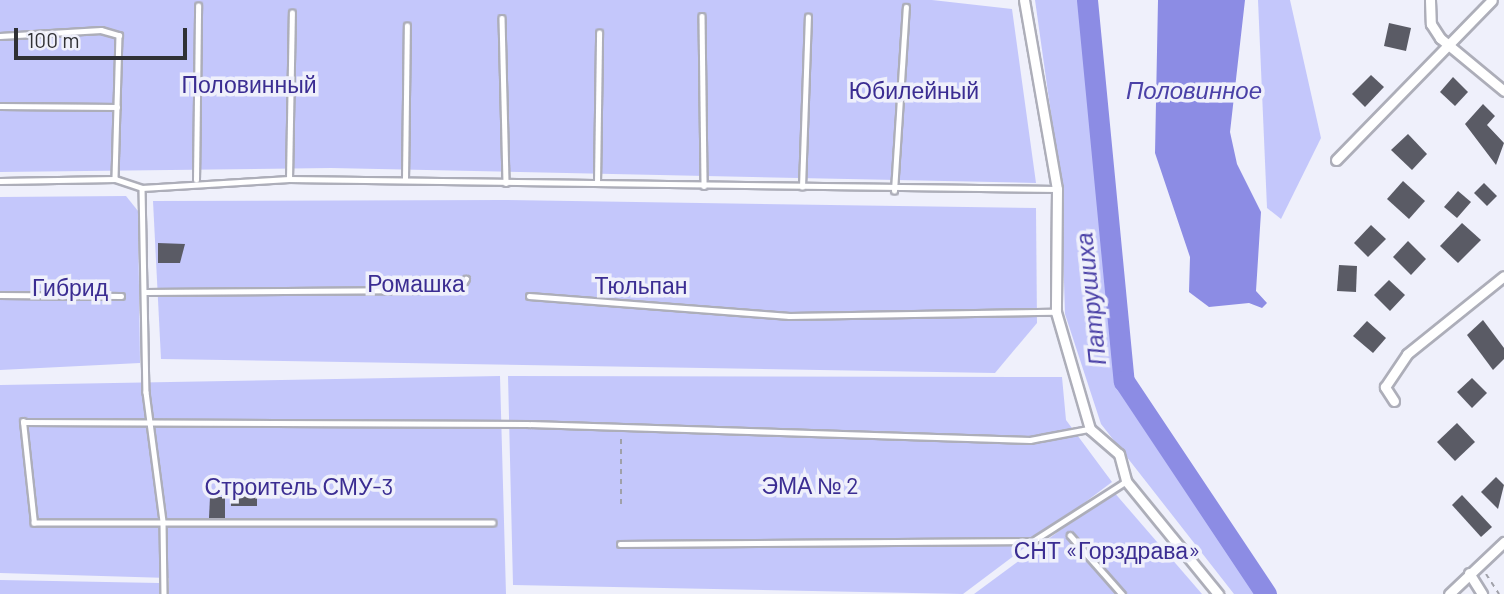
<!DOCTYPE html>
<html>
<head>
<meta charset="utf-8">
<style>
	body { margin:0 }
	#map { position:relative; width:1504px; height:594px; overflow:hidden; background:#eff0fb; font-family:Barlow,sans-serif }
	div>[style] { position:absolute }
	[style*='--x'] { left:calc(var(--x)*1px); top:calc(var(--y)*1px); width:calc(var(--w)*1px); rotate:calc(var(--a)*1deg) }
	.green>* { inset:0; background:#c4c7fb }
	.water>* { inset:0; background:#8c8ce4 }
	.river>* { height:21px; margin:-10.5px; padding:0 10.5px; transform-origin:10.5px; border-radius:10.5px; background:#8c8ce4 }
	.building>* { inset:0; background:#5a5b65 }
	.path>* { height:2px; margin-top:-1px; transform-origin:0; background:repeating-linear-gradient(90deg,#a0a1a9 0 5px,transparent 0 10px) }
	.roads { filter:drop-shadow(2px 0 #adaeb9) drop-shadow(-2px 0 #adaeb9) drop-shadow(0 2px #adaeb9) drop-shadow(0 -2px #adaeb9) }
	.lane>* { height:4.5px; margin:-2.25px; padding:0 2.25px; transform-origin:2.25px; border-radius:2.25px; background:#fff }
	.street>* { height:9px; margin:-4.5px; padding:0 4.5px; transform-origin:4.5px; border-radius:4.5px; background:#fff }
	span { translate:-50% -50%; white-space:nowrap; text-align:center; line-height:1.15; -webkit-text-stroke:7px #eff0fb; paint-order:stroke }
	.park-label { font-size:23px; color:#3b2d92 }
	.water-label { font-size:24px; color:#4b41a7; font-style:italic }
	.scale { position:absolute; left:14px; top:28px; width:173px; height:32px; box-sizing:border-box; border:4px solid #303135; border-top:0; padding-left:9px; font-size:21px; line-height:24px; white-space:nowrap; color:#303135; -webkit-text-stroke:5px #eff0fb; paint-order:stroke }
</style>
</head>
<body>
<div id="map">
	<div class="green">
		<i style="clip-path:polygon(0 0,932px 0,1012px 9px,1036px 183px,331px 168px,0 172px)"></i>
		<i style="clip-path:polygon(1035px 0,1078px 0,1117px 383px,1260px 594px,1234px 594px,1101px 424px,1065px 314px,1061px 185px)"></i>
		<i style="clip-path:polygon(1258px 0,1290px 0,1321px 138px,1281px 219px,1267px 208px)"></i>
		<i style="clip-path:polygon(126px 196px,138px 211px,140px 363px,0 370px,0 197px)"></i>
		<i style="clip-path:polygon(502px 200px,1036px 208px,1037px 323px,995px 373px,161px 359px,153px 201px)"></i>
		<i style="clip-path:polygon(500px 376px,506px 594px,169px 594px,169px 578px,0 573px,0 385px)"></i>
		<i style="clip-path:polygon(508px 376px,1062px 377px,1066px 420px,1112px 482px,963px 594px,513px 585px)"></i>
		<i style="clip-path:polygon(1113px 491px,1202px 594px,974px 594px)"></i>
		<i style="clip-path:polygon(0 580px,159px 583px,159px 594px,0 594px)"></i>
	</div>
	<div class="water">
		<i style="clip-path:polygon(1158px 0,1245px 0,1230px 132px,1237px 164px,1261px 212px,1256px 291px,1267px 303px,1262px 308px,1249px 303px,1209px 307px,1189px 292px,1190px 257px,1155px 153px)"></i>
	</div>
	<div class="river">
		<i style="--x:1087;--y:0;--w:383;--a:84.5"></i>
		<i style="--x:1124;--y:381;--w:256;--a:56.3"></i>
	</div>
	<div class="building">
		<i style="clip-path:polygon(1389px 23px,1411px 28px,1406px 51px,1384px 46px)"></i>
		<i style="clip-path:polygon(1371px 75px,1384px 87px,1365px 107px,1352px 94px)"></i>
		<i style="clip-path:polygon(1453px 77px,1468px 92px,1455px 106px,1440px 92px)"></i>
		<i style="clip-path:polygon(1483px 104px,1495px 116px,1487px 125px,1504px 143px,1496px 165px,1465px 124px)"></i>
		<i style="clip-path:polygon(1408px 134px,1427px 154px,1412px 170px,1391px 150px)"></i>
		<i style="clip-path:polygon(1403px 181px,1425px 201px,1409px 219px,1387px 199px)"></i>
		<i style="clip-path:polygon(1484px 183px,1497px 196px,1487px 206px,1474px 193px)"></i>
		<i style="clip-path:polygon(1458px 191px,1471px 202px,1457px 218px,1444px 207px)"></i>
		<i style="clip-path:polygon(1462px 223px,1481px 240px,1458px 263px,1440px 246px)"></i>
		<i style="clip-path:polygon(1371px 225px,1386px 239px,1368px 257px,1354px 243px)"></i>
		<i style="clip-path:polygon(1408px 241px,1426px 259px,1411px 275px,1393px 257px)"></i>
		<i style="clip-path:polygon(158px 243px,185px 244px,180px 263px,158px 263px)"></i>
		<i style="clip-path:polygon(1339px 265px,1357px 266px,1356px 292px,1337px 291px)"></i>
		<i style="clip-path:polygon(1389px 280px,1405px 295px,1390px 311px,1374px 295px)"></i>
		<i style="clip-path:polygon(1483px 320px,1504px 348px,1504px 359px,1493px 370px,1467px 335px)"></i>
		<i style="clip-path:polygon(1367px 321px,1386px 338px,1373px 353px,1353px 336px)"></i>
		<i style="clip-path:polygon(1472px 378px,1487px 393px,1472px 408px,1457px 392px)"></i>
		<i style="clip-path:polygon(1457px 423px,1475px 442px,1455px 461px,1437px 442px)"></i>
		<i style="clip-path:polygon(1496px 477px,1504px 485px,1498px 509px,1481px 492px)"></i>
		<i style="clip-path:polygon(231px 491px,257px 492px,257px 506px,231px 506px)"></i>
		<i style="clip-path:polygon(1462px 495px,1492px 527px,1481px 537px,1452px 505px)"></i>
		<i style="clip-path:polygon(210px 497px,225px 497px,225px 518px,209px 518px)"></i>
	</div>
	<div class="path">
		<i style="--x:621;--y:504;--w:68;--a:-90"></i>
		<i style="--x:1486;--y:574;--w:24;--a:57"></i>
	</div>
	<div class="roads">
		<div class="lane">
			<i style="--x:702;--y:16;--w:170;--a:89.3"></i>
			<i style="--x:502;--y:18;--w:165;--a:88.6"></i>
			<i style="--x:0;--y:36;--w:101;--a:-3.4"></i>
			<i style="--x:101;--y:30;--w:19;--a:16"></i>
			<i style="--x:119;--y:35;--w:144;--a:91.6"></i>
			<i style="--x:0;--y:106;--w:117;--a:0.5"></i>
			<i style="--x:289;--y:179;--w:166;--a:-89"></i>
			<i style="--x:196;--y:180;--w:174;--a:-89.3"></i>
			<i style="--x:405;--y:180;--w:154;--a:-89.3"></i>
			<i style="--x:0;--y:181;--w:115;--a:-1"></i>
			<i style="--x:115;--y:179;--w:28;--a:18"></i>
			<i style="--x:142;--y:188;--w:147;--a:-3.5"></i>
			<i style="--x:289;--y:179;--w:768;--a:0.75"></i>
			<i style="--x:597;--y:183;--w:150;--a:-89.2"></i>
			<i style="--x:802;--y:187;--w:170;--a:-88"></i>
			<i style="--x:142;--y:188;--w:204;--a:88.9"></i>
			<i style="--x:146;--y:392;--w:131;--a:82.5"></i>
			<i style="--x:163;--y:522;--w:72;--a:89.2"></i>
			<i style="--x:894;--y:191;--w:184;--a:-86.3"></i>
			<i style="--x:146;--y:292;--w:313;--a:-0.4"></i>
			<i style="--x:459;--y:290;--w:13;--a:-58"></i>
			<i style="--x:0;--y:295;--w:121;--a:0.5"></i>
			<i style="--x:529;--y:296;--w:261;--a:4.4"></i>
			<i style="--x:789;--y:316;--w:266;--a:-0.9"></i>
			<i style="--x:493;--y:523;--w:459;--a:180"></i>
			<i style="--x:34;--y:523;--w:102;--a:-96.2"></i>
			<i style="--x:23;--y:422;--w:504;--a:0.23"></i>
			<i style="--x:527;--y:424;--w:503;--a:1.82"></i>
			<i style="--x:1030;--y:440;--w:59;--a:-10.7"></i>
			<i style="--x:1070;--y:535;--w:79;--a:48.6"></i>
			<i style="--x:620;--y:544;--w:413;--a:-0.4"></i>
			<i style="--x:1033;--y:541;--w:109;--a:-32.7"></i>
		</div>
		<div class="street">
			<i style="--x:1024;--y:0;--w:192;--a:80.1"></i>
			<i style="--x:1057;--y:189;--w:123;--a:90.5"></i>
			<i style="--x:1056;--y:312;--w:122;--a:73.8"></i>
			<i style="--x:1090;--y:429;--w:38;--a:41"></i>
			<i style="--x:1119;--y:454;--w:28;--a:75"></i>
			<i style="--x:1126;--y:481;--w:146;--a:50.8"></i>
			<i style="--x:1430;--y:0;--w:24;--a:88"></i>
			<i style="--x:1431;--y:24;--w:17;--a:57"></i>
			<i style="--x:1440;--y:38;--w:83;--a:39.6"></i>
			<i style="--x:1336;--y:160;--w:223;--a:-45.7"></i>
			<i style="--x:1394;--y:401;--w:17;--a:-123"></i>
			<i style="--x:1385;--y:387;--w:40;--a:-56"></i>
			<i style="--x:1407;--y:354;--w:124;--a:-38.8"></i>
			<i style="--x:1469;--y:573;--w:25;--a:58"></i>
			<i style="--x:1449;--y:594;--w:76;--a:-43.4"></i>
		</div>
	</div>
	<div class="park-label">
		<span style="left:249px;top:84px">Половинный</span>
		<span style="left:914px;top:90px">Юбилейный</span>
		<span style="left:416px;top:283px">Ромашка</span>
		<span style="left:641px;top:285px">Тюльпан</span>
		<span style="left:70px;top:287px">Гибрид</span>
		<span style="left:810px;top:485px">ЭМА № 2</span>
		<span style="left:299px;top:486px">Строитель СМУ-3</span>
		<span style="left:1107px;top:550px">СНТ «Горздрава»</span>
	</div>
	<div class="water-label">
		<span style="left:1194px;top:90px">Половинное</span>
		<span style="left:1090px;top:299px;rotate:-96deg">Патрушиха</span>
	</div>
	<div class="scale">100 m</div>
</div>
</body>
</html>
